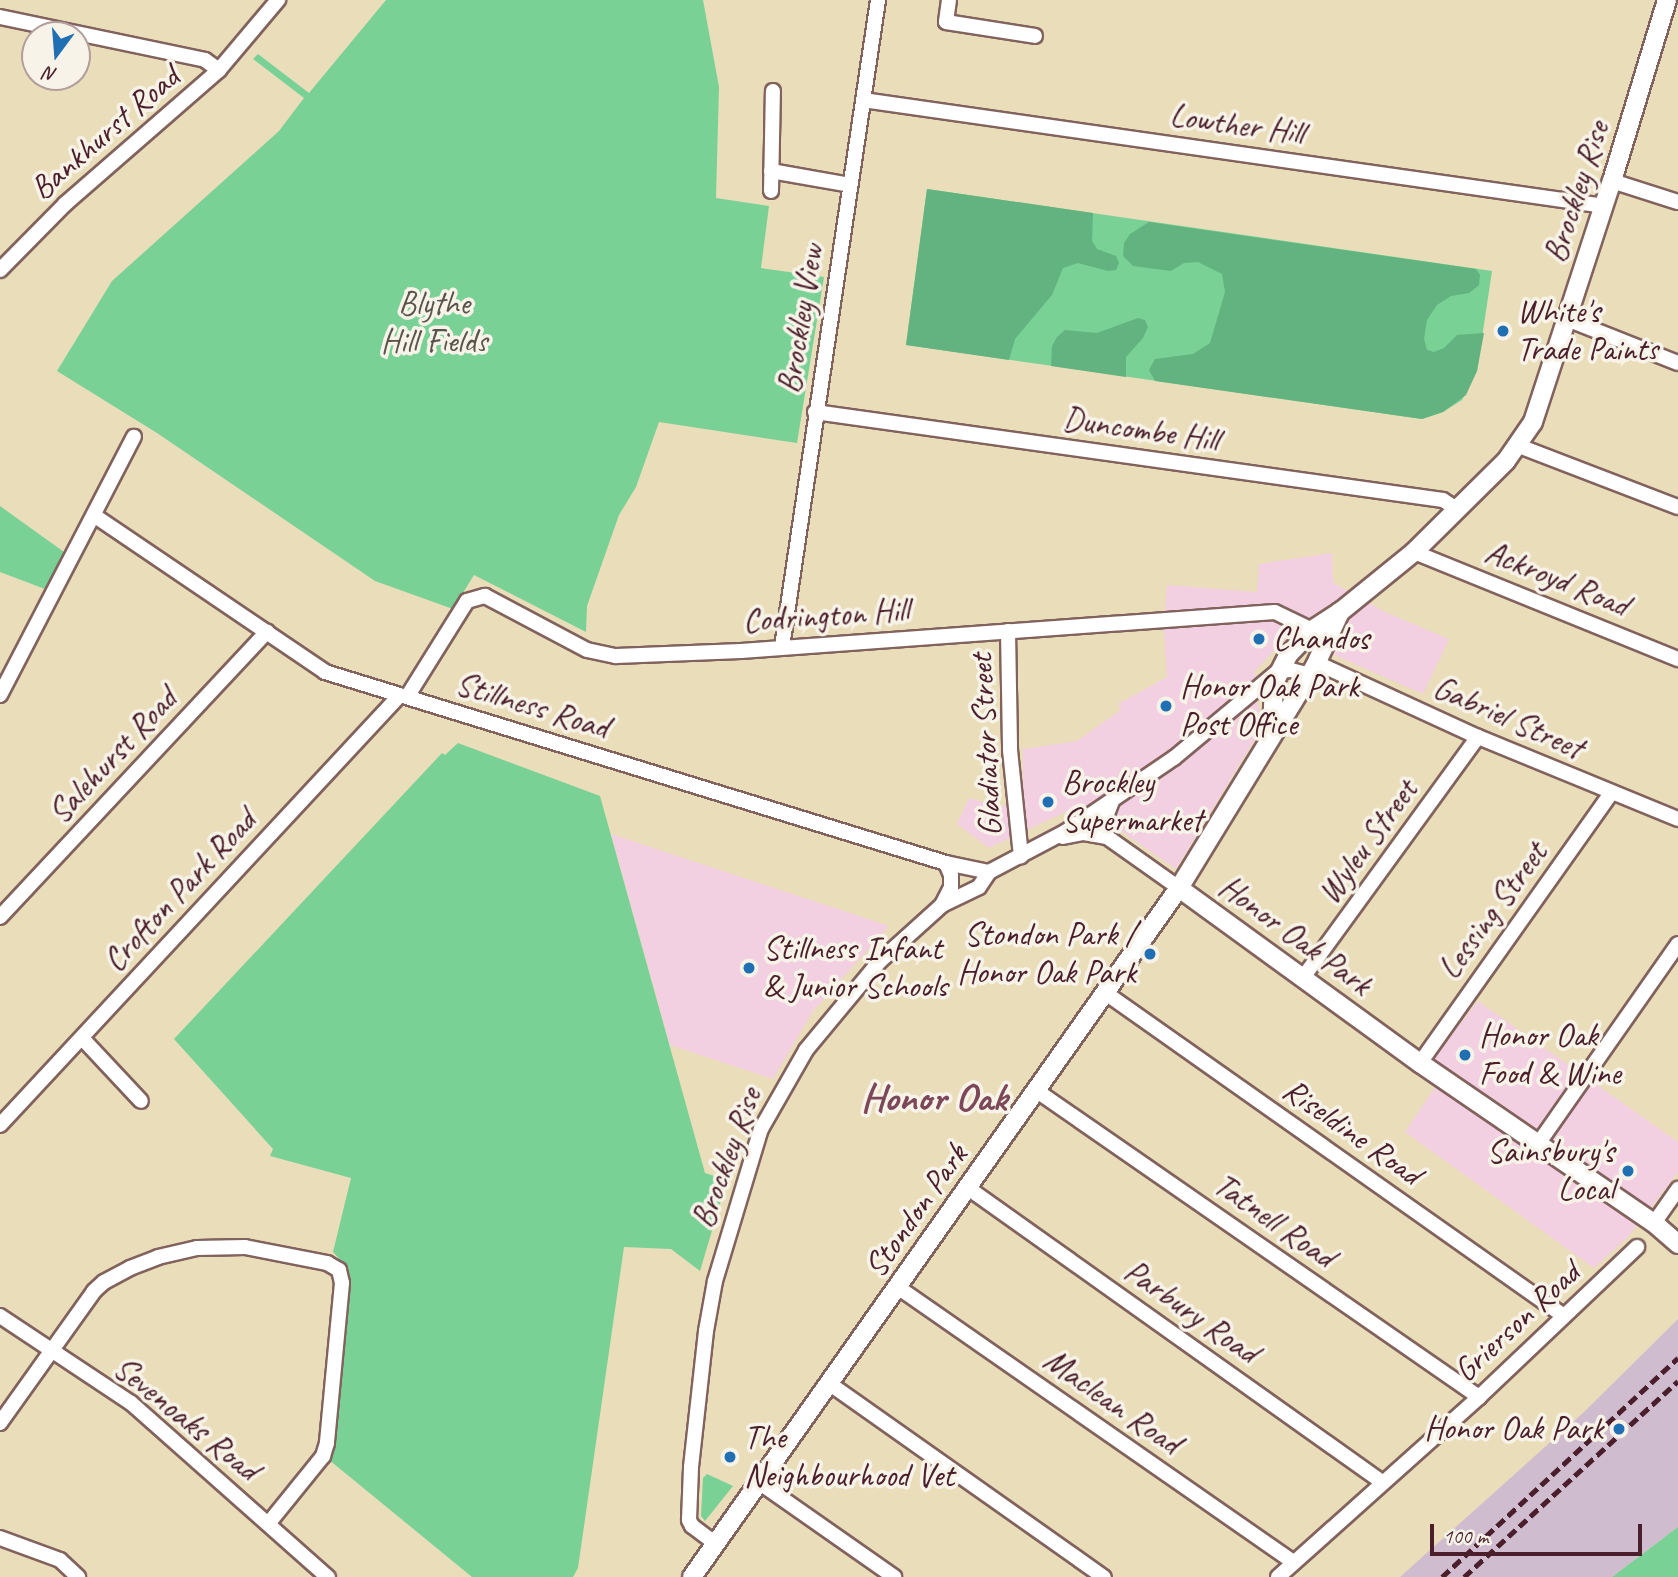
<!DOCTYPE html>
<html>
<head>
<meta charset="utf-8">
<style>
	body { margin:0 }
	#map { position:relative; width:1678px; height:1577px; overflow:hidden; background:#eaddba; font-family:Caveat,sans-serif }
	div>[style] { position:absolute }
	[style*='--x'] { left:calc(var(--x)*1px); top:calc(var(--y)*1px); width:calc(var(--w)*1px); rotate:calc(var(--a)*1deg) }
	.built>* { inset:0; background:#f2cfe1 }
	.industrial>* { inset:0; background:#cfbdcf }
	.green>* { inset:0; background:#79d196 }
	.forest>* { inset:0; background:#62b37f }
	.roads { filter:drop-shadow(2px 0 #82625d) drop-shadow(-2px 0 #82625d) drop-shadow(0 2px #82625d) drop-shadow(0 -2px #82625d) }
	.minor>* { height:14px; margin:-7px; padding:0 7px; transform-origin:7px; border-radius:7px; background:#fff }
	.major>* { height:18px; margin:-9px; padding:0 9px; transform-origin:9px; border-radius:9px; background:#fff }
	.rail>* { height:4.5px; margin-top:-2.25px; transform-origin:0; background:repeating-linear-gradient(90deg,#4a1f2b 0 10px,transparent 0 15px) }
	.dots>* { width:19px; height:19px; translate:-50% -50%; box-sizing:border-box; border:4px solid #f7f3e8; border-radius:50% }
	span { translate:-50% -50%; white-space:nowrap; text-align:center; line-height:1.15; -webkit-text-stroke:7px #f7f3e8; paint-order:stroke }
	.street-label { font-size:33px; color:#4a1f2b }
	.park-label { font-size:33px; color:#58544b }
	.poi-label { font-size:33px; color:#4a1f2b }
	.left { translate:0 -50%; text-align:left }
	.right { translate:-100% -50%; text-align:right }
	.district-label { font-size:40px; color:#7c4758; font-weight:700 }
	.north { position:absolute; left:21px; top:21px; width:70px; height:70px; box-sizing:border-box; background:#f7f3e8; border:2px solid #b29e9c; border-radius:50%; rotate:196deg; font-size:19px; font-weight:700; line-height:28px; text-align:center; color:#4a1f2b }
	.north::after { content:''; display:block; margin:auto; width:24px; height:32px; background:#1f6fb2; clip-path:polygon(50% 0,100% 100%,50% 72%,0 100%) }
	.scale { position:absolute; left:1430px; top:1524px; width:212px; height:32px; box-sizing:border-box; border:4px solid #4a1f2b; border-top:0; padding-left:9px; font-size:21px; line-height:24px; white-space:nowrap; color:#4a1f2b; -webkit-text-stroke:5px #f7f3e8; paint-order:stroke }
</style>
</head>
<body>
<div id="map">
	<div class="built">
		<i style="clip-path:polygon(1332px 553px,1333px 583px,1385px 612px,1449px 639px,1423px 694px,1289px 635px,1255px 671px,1261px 729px,1176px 869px,1082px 804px,989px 848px,957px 824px,969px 798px,1000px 807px,1023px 798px,1023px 749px,1077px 741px,1121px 710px,1118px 704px,1167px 677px,1164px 629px,1167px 585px,1257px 592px,1259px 564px)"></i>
		<i style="clip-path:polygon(611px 834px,889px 926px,813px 1011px,773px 1079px,670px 1045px)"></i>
		<i style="clip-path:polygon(1478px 1001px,1678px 1142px,1678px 1172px,1628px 1237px,1594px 1268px,1405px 1132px,1446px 1071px,1432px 1060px)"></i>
	</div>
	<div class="industrial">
		<i style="clip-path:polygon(1678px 1319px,1678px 1527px,1612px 1577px,1400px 1577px,1584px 1412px)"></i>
	</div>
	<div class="green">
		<i style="clip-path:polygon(386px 0,703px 0,719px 87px,716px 198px,769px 206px,761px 268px,824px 277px,797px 443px,659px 422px,636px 487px,619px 515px,587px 606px,586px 632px,474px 575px,453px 609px,375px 581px,157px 433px,57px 371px,112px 281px,279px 131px,304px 98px,253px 59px,258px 54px,309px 93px)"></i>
		<i style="clip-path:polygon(927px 189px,1492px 271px,1477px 371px,1462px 400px,1443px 412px,1422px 419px,906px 345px)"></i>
		<i style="clip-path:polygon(0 506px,64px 552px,45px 589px,0 572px)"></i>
		<i style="clip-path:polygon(458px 743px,600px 796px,705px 1173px,727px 1180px,700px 1271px,671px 1249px,624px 1247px,578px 1568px,573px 1577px,472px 1577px,328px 1459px,334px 1441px,350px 1282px,347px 1267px,333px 1252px,351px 1178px,270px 1156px,273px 1149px,174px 1039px,442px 753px,445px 755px)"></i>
		<i style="clip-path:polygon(707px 1474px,733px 1486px,705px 1521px,701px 1516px,703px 1478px)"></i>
		<i style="clip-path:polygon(1678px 1527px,1678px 1577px,1612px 1577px)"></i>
	</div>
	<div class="forest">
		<i style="clip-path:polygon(927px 189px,1093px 213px,1092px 241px,1097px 249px,1116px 256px,1119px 263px,1116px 270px,1108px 271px,1078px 263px,1063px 268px,1052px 295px,1015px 339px,1009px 360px,906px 345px)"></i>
		<i style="clip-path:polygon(1149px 222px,1476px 269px,1480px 275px,1479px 285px,1469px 293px,1451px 296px,1437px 305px,1427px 320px,1424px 339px,1427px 350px,1434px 352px,1444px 348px,1457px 335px,1484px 333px,1477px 371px,1466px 395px,1443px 412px,1422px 419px,1155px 381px,1149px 370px,1155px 359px,1193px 354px,1210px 343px,1225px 292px,1222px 274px,1198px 262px,1184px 263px,1171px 271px,1133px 266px,1123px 256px,1124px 243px,1130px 234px)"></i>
		<i style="clip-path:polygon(1138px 318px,1145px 320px,1148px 327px,1143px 338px,1126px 357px,1126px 377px,1051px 366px,1052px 346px,1057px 337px,1065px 330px,1097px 333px)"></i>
	</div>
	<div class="roads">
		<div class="minor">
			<i style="--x:949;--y:0;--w:22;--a:98"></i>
			<i style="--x:946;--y:22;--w:90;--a:8.9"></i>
			<i style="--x:0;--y:17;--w:209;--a:11.8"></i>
			<i style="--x:205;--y:60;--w:17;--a:36"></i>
			<i style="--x:863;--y:100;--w:749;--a:8.14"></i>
			<i style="--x:771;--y:171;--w:80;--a:10"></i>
			<i style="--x:1612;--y:181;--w:69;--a:17.7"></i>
			<i style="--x:771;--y:191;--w:100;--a:-88.9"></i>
			<i style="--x:0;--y:270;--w:93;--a:-45.4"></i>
			<i style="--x:65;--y:204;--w:204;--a:-41"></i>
			<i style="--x:219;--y:70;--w:92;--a:-49.9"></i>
			<i style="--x:1567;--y:319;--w:119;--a:21.6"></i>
			<i style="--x:815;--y:412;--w:634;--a:7.98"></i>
			<i style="--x:1443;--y:500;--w:17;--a:33"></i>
			<i style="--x:1519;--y:446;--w:170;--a:21"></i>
			<i style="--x:95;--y:516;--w:278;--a:34.1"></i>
			<i style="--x:325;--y:672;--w:650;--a:17.1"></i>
			<i style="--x:946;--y:863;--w:44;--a:11.8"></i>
			<i style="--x:1414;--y:552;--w:285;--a:22.1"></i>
			<i style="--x:1008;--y:631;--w:119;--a:89"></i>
			<i style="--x:1010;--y:750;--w:107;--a:84.1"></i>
			<i style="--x:782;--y:647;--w:654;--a:-81.56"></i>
			<i style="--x:1317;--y:663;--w:177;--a:24.7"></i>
			<i style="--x:1478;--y:737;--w:216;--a:22.3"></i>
			<i style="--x:0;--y:695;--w:291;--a:-62.6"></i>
			<i style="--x:407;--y:697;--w:113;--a:-58"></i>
			<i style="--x:467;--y:601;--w:19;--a:-16"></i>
			<i style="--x:485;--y:596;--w:115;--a:27.9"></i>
			<i style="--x:587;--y:650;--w:30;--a:12"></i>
			<i style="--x:616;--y:656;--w:125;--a:-2.3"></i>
			<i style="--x:741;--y:651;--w:535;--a:-4.18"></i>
			<i style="--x:1275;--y:612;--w:41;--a:25.9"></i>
			<i style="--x:1063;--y:837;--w:21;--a:-11"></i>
			<i style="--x:1084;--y:833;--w:23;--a:10"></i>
			<i style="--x:1107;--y:837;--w:88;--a:35.3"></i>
			<i style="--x:1107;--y:837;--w:15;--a:-101"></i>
			<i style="--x:1104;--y:822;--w:22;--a:-69"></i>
			<i style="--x:942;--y:905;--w:20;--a:-63"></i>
			<i style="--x:951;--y:887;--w:12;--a:-90"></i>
			<i style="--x:951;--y:875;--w:13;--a:-113"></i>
			<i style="--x:0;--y:917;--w:391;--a:-46.9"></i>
			<i style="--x:1302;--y:979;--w:299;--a:-54"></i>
			<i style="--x:1107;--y:994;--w:559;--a:35.17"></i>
			<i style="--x:82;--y:1038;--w:86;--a:46.9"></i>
			<i style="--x:1420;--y:1063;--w:331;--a:-54.7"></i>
			<i style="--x:1037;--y:1091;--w:538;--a:34.7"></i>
			<i style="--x:0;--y:1125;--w:587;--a:-47.07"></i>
			<i style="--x:1538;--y:1144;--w:244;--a:-55"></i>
			<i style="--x:968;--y:1188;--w:508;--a:35.38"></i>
			<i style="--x:1654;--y:1223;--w:42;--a:-54.8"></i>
			<i style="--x:899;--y:1288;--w:481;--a:34.8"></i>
			<i style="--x:0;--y:1316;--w:157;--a:33.6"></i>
			<i style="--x:131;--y:1403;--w:263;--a:41.5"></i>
			<i style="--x:830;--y:1384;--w:335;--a:35.2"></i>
			<i style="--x:0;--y:1423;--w:162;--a:-54.5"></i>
			<i style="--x:94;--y:1291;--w:13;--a:-42"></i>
			<i style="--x:104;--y:1282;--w:30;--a:-28"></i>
			<i style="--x:130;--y:1268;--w:30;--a:-21"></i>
			<i style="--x:158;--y:1257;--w:40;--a:-13"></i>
			<i style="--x:197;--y:1248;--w:48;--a:-1.2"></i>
			<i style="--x:245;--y:1247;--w:84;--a:11"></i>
			<i style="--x:327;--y:1263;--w:14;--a:30"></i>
			<i style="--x:339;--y:1270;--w:13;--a:77"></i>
			<i style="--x:342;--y:1283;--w:161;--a:95.4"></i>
			<i style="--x:327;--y:1443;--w:14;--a:107"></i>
			<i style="--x:323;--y:1456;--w:87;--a:129"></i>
			<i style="--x:760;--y:1483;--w:164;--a:35"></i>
			<i style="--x:0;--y:1538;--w:64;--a:20.1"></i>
			<i style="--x:60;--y:1560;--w:25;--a:43"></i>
			<i style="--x:716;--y:1544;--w:30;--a:-143"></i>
			<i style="--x:692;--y:1526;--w:7;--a:-117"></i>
			<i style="--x:689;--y:1520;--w:53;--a:-87.8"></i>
			<i style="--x:691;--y:1467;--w:137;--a:-83.7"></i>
			<i style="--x:706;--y:1331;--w:51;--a:-79.8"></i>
			<i style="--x:715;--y:1281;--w:159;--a:-73.2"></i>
			<i style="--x:761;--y:1129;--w:91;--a:-60.3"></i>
			<i style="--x:806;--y:1050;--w:116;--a:-50.3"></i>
			<i style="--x:880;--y:961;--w:84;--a:-42.1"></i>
			<i style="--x:942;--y:905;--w:41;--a:-25.9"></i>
			<i style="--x:979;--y:887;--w:18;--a:-56"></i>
			<i style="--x:989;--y:872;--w:86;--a:-27.8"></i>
			<i style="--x:1065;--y:832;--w:132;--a:-34.2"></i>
			<i style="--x:1174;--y:758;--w:136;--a:-39.9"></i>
			<i style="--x:1278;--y:671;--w:13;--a:-4"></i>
			<i style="--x:1291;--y:670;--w:11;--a:15"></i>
			<i style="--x:1302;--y:673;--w:10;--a:66"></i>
			<i style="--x:1278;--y:1577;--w:270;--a:-41.8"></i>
			<i style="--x:1479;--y:1397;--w:218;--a:-43.5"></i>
		</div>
		<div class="major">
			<i style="--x:1272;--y:732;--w:49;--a:-87.7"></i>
			<i style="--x:1274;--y:683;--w:31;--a:-63"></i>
			<i style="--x:1288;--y:655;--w:35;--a:-46"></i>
			<i style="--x:1312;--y:630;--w:33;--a:-33"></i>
			<i style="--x:1340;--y:612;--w:95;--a:-39"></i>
			<i style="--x:1414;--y:552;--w:129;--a:-44.7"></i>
			<i style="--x:1506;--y:461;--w:47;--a:-55.3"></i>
			<i style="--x:1533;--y:422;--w:254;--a:-71.9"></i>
			<i style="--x:1612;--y:181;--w:189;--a:-73.1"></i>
			<i style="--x:1179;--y:888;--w:298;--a:36"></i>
			<i style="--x:1420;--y:1063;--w:283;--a:34.4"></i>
			<i style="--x:1654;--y:1223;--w:32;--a:41"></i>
			<i style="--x:692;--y:1577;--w:844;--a:-54.75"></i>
			<i style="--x:1179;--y:888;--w:260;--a:-58.5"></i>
			<i style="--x:1315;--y:666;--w:60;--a:-65.2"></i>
		</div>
	</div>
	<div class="rail">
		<i style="--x:1442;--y:1577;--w:322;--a:-42.9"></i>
		<i style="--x:1464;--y:1577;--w:290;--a:-42.5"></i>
	</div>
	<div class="dots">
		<i style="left:1503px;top:331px;background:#1f6fb2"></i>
		<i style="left:1259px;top:639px;background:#1f6fb2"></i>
		<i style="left:1166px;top:706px;background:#1f6fb2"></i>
		<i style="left:1048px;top:802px;background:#1f6fb2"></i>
		<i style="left:1150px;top:954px;background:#1f6fb2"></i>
		<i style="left:749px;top:968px;background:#1f6fb2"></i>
		<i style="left:1465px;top:1055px;background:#1f6fb2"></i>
		<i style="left:1628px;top:1171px;background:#1f6fb2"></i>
		<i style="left:1619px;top:1429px;background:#1f6fb2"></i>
		<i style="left:730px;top:1457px;background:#1f6fb2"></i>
	</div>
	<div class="street-label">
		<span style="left:1237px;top:125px;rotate:8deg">Lowther Hill</span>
		<span style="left:105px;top:133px;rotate:-41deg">Bankhurst Road</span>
		<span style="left:1577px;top:192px;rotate:-72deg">Brockley Rise</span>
		<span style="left:801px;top:319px;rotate:-81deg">Brockley View</span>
		<span style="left:1141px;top:430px;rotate:8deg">Duncombe Hill</span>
		<span style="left:1557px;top:579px;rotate:22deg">Ackroyd Road</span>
		<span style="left:826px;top:616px;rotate:-4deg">Codrington Hill</span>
		<span style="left:532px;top:706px;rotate:17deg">Stillness Road</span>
		<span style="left:1508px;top:718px;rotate:24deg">Gabriel Street</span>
		<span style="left:986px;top:745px;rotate:-93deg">Gladiator Street</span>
		<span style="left:113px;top:756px;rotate:-47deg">Salehurst Road</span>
		<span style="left:1368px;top:842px;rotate:-54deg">Wyleu Street</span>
		<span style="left:180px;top:891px;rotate:-47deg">Crofton Park Road</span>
		<span style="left:1493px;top:911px;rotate:-54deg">Lessing Street</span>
		<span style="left:1295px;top:936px;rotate:36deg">Honor Oak Park</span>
		<span style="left:1352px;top:1132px;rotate:35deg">Riseldine Road</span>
		<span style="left:727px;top:1158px;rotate:-70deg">Brockley Rise</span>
		<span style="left:916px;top:1211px;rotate:-55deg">Stondon Park</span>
		<span style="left:1274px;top:1221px;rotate:35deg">Tatnell Road</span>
		<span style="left:1191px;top:1312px;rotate:35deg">Parbury Road</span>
		<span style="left:1517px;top:1322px;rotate:-43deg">Grierson Road</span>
		<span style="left:1112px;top:1402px;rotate:35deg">Maclean Road</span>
		<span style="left:186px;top:1419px;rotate:39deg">Sevenoaks Road</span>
	</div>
	<div class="park-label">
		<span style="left:434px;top:323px">Blythe<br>Hill Fields</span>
	</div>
	<div class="poi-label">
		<span class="left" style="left:1517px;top:331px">White's<br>Trade Paints</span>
		<span class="left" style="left:1273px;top:639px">Chandos</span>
		<span class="left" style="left:1180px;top:706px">Honor Oak Park<br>Post Office</span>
		<span class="left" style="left:1062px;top:802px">Brockley<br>Supermarket</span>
		<span class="right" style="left:1136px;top:954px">Stondon Park /<br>Honor Oak Park</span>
		<span class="left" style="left:763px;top:968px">Stillness Infant<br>&amp; Junior Schools</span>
		<span class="left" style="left:1479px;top:1055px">Honor Oak<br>Food &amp; Wine</span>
		<span class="right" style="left:1614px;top:1171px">Sainsbury's<br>Local</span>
		<span class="right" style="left:1603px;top:1429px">Honor Oak Park</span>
		<span class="left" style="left:744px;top:1457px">The<br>Neighbourhood Vet</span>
	</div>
	<div class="district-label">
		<span style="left:934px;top:1097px">Honor Oak</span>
	</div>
	<div class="north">N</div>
	<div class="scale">100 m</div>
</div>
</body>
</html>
